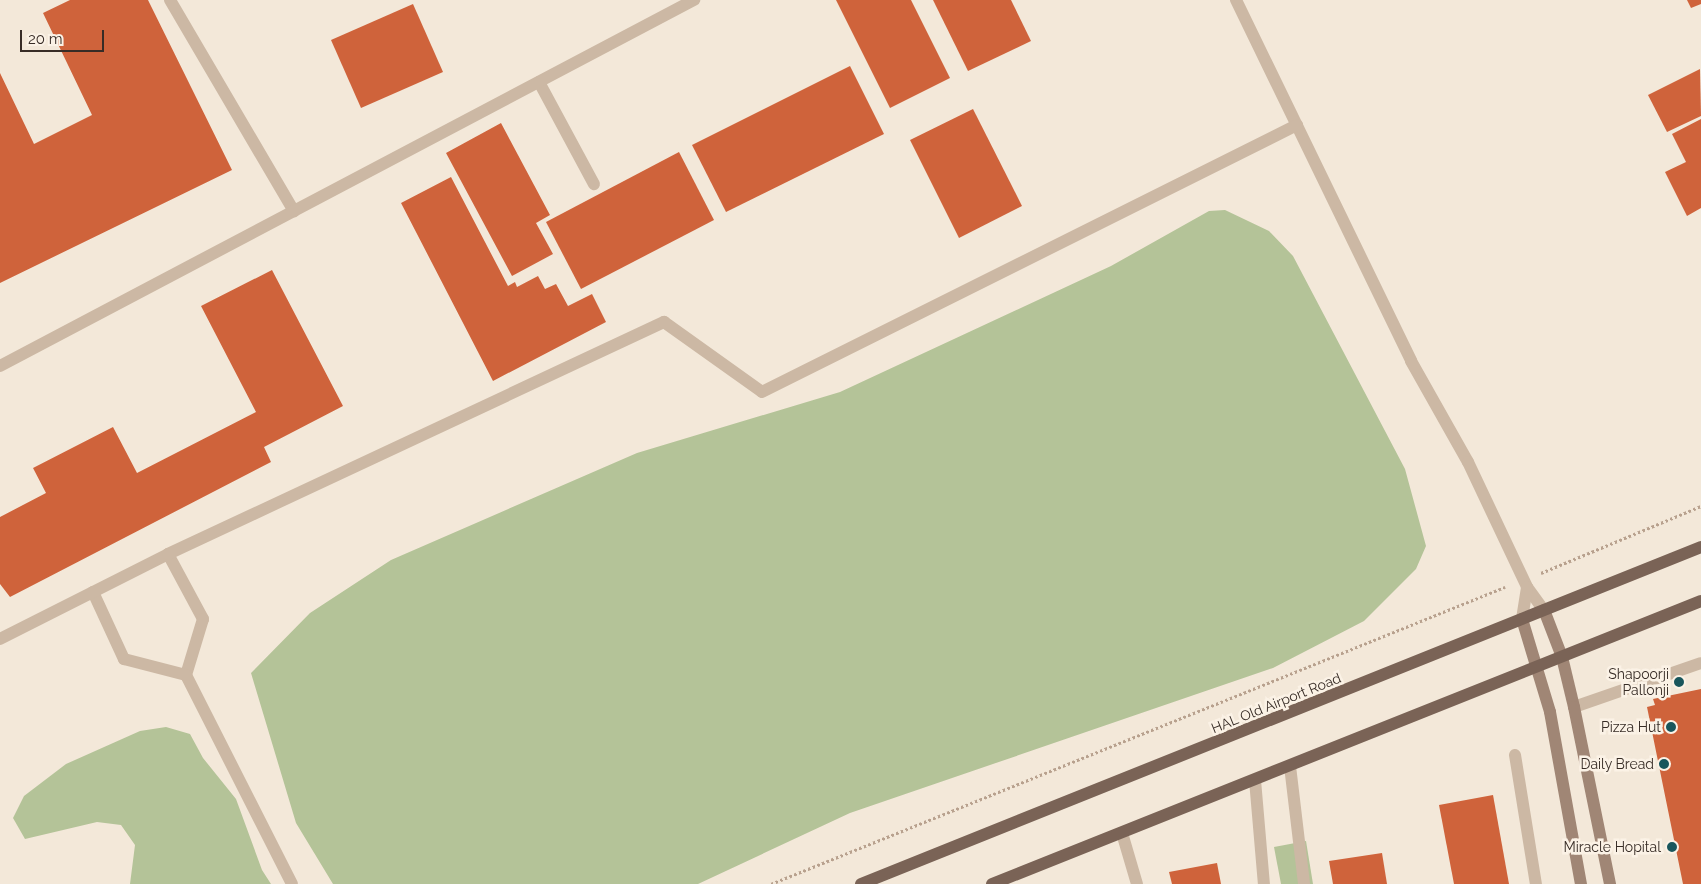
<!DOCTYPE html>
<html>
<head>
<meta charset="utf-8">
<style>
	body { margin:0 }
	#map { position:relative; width:1701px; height:884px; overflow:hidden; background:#f3e8d9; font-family:Raleway,sans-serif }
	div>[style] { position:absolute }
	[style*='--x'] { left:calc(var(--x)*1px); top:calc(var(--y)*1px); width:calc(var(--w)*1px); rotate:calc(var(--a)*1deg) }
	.green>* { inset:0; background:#b4c398 }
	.building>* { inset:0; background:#cf633b }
	.path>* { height:3px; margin-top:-1.5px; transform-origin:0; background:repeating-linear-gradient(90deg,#b8a18e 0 2.5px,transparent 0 5px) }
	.lane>* { height:12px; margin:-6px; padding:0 6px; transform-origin:6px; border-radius:6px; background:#ccb8a4 }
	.secondary>* { height:12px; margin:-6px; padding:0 6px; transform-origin:6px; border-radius:6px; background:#a08675 }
	.primary>* { height:12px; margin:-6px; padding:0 6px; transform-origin:6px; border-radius:6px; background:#7a6356 }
	.dots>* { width:14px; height:14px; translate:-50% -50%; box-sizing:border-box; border:2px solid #fbf2e6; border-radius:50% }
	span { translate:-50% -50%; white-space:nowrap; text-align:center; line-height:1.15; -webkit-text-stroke:5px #fbf2e6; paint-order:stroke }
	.poi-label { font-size:14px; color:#372c26 }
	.right { translate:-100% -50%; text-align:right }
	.street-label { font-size:14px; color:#372c26 }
	.scale { position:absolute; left:20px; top:30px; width:84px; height:22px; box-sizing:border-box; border:2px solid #372c26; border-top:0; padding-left:6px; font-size:15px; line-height:18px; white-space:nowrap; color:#372c26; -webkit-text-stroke:4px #fbf2e6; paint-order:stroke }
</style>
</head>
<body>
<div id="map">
	<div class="green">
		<i style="clip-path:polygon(1225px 210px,1269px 231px,1293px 256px,1405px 469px,1426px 546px,1416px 569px,1364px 621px,1273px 668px,850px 813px,698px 884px,333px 884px,296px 823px,251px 673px,310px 613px,391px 560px,637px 453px,840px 392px,1111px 266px,1209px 211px)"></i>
		<i style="clip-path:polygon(166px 727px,190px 734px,203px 758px,236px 799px,262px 870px,271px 884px,130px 884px,135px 845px,121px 825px,97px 822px,25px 839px,13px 818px,24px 796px,66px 764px,140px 731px)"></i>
		<i style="clip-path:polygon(1306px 841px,1313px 884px,1281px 884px,1274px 847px)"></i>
	</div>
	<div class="building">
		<i style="clip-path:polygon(70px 0,148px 0,232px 170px,0 283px,0 73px,34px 144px,92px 115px,43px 13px)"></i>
		<i style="clip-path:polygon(836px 0,911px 0,950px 78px,890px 108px)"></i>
		<i style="clip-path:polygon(933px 0,1011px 0,1031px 41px,968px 71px)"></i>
		<i style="clip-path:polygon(1687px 0,1701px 0,1701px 4px,1691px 8px)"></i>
		<i style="clip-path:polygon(413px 4px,443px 72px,361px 108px,331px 40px)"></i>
		<i style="clip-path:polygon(850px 66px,884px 134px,726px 212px,692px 145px)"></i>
		<i style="clip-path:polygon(1700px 69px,1701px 116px,1667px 132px,1648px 95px)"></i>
		<i style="clip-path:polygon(973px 109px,1022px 206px,959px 238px,910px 140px)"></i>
		<i style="clip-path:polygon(1701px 119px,1701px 208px,1687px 216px,1665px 172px,1686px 162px,1672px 134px)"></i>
		<i style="clip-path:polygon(501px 123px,550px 215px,536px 223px,553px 254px,512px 276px,446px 153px)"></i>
		<i style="clip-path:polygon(679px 152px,714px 220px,581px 289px,546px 222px)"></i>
		<i style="clip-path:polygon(451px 177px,508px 286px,515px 282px,517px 287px,538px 276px,545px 289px,556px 284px,568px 306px,592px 294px,606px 322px,493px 381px,401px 203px)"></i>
		<i style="clip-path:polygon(272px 270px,343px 406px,264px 447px,271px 462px,10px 597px,0 584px,0 517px,46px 493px,33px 468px,113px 427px,137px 473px,256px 412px,201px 306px)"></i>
		<i style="clip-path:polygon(1701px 689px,1701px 884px,1683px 884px,1647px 707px,1655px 705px,1653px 699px)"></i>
		<i style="clip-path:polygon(1493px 795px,1509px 884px,1454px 884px,1439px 805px)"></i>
		<i style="clip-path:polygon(1382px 853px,1387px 884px,1333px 884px,1329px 861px)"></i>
		<i style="clip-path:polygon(1217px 863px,1221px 884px,1172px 884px,1169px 872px)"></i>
	</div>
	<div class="path">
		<i style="--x:1541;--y:573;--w:173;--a:-22.7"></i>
		<i style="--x:771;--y:884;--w:792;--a:-22.03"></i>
	</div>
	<div class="lane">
		<i style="--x:170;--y:0;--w:245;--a:59.6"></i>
		<i style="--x:1236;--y:0;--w:401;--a:64.1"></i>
		<i style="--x:1411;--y:361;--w:116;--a:60.6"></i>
		<i style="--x:1468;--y:462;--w:138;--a:64.7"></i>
		<i style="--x:1527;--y:587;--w:29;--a:54"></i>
		<i style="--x:539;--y:82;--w:116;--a:61.7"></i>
		<i style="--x:0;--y:366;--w:785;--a:-27.81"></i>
		<i style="--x:168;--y:554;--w:74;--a:61.7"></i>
		<i style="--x:203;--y:619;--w:59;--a:106.9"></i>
		<i style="--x:186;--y:675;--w:234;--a:63.1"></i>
		<i style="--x:93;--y:592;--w:74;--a:65.2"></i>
		<i style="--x:124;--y:659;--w:64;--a:14.5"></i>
		<i style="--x:1522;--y:619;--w:32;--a:-81"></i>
		<i style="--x:0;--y:639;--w:188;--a:-26.8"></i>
		<i style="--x:168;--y:554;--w:548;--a:-25.07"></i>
		<i style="--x:664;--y:322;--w:120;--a:35.5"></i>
		<i style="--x:762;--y:392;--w:598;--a:-26.52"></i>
		<i style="--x:1574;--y:707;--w:134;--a:-19.1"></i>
		<i style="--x:1515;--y:755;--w:131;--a:80.8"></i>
		<i style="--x:1290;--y:766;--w:119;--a:83.2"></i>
		<i style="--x:1255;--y:780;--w:104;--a:85.1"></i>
		<i style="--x:1122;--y:833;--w:53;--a:73.6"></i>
	</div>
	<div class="secondary">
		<i style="--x:1544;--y:610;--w:50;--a:69"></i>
		<i style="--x:1562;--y:657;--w:51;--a:76.5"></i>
		<i style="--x:1574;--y:707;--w:181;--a:78.5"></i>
		<i style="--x:1522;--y:619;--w:97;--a:73.2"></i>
		<i style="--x:1550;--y:712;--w:175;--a:79.8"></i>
	</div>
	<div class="primary">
		<i style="--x:861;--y:884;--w:905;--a:-21.86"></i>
		<i style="--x:992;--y:884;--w:763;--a:-21.76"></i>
	</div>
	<div class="dots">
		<i style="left:1679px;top:682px;background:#19565c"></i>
		<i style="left:1671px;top:727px;background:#19565c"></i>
		<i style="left:1664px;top:764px;background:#19565c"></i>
		<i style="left:1672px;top:847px;background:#19565c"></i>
	</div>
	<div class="poi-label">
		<span class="right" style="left:1669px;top:682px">Shapoorji<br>Pallonji</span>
		<span class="right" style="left:1661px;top:727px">Pizza Hut</span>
		<span class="right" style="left:1654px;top:764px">Daily Bread</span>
		<span class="right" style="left:1661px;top:847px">Miracle Hopital</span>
	</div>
	<div class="street-label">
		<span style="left:1276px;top:703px;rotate:-22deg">HAL Old Airport Road</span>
	</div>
	<div class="scale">20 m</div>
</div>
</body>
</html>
